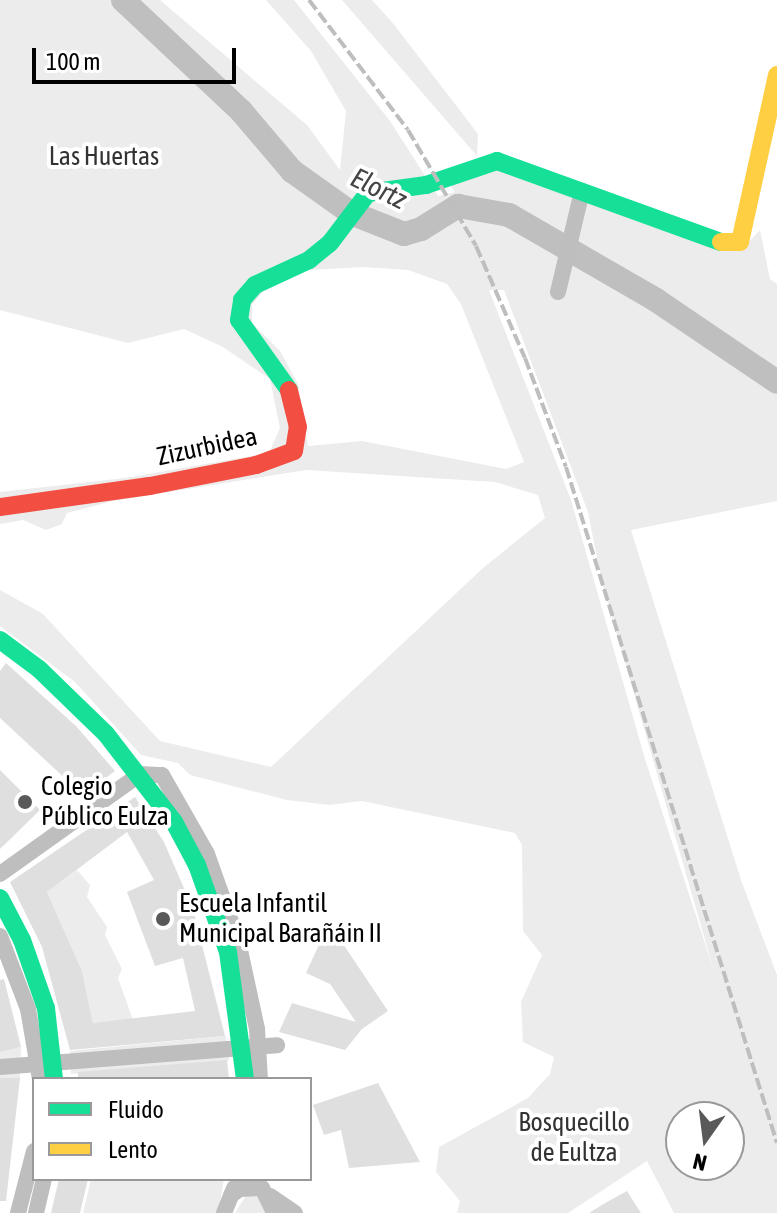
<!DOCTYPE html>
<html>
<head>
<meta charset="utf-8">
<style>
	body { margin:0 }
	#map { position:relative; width:777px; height:1213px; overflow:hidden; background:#fff; font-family:"Asap Condensed",sans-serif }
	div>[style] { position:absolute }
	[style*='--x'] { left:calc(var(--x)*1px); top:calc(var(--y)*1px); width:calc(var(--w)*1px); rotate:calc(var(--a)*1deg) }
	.green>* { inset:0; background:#ececec }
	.river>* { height:24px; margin:-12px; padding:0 12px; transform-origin:12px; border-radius:12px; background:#bfbfbf }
	.building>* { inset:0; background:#dfdfdf }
	.street>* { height:16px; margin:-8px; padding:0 8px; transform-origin:8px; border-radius:8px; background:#bebebe }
	.fast>* { height:18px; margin:-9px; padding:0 9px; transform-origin:9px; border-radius:9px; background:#16e098 }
	.slow>* { height:18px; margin:-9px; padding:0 9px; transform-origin:9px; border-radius:9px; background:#ffcf43 }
	.jam>* { height:18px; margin:-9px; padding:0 9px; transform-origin:9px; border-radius:9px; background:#f24e42 }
	.rail>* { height:4px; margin-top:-2px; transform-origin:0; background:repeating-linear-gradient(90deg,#bebebe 0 12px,transparent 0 16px) }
	.dots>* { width:22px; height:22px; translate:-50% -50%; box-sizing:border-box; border:4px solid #fff; border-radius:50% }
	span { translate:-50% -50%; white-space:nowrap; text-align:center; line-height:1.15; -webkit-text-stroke:8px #fff; paint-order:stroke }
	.park-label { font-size:26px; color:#333 }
	.street-label { font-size:26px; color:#000 }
	.poi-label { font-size:26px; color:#000 }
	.left { translate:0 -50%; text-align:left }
	.water-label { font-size:28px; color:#444; font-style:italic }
	.legend { position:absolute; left:32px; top:1077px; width:280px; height:104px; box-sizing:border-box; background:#fff; border:2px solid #999; margin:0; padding:10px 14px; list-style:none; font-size:24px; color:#000 }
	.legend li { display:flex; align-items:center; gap:16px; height:40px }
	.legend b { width:40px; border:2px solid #999 }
	.north { position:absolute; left:665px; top:1101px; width:80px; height:80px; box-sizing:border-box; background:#fff; border:2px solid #999; border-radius:50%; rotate:194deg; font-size:22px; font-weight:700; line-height:32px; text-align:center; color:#000 }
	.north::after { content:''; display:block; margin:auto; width:28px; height:36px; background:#595959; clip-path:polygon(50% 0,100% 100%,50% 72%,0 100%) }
	.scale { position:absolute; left:32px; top:48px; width:204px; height:36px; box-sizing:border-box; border:4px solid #000; border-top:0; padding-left:10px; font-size:24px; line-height:28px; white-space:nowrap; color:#000; -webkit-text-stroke:6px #fff; paint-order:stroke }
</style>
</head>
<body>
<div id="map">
	<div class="green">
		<i style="clip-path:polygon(evenodd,0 0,160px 0,307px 125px,340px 170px,346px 111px,311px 51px,266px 0,294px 0,390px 121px,438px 196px,455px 192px,448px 181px,496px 169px,742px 249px,760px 230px,770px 279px,777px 284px,777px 501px,631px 530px,741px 880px,777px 975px,777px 1213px,674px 1213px,647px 1161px,568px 1213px,457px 1213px,460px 1201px,436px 1172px,439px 1147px,528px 1098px,550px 1074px,554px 1057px,523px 1042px,521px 1002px,542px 955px,523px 931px,522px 845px,515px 833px,362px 801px,329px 805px,287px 800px,190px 775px,178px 763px,141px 755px,75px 682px,0 626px,0 590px,43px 614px,160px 741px,271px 767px,483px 568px,545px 518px,538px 495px,495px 482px,306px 470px,113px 501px,67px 513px,62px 524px,46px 530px,23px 520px,0 524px,0 492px,125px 478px,269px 453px,280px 428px,270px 379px,223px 347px,184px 329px,128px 343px,0 310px,0 0,363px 267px,408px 270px,447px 284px,461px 304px,524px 462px,506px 469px,362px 441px,308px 446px,298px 384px,280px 351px,252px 323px,252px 305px,269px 284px,310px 270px,363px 267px,0 0,489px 290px,504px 290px,588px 512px,602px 583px,714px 971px,645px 759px,571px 500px,489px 290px,0 0,681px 1117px,729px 1117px,729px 1165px,681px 1165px,681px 1117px)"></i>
		<i style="clip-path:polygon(342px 0,372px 0,392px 22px,478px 134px,477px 156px)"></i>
		<i style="clip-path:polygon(77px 870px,90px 885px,87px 897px,107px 927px,105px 935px,122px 969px,118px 978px,133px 1020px,93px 1023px,82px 971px,47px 892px)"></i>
		<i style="clip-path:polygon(226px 1036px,229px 1061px,71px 1074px,70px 1051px)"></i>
		<i style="clip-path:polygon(21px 1047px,20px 1078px,0 1078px,0 1052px)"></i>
		<i style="clip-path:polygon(91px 1179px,224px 1179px,218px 1213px,83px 1213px)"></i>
		<i style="clip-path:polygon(247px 1194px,260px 1196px,266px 1213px,235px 1213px)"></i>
	</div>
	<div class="river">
		<i style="--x:123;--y:0;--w:162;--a:43.2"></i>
		<i style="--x:241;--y:111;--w:79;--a:49.6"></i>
		<i style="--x:292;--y:171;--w:72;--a:35.4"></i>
		<i style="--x:351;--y:213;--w:57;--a:21.6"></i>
		<i style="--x:404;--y:234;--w:18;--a:-16"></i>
		<i style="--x:421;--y:229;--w:44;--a:-31.9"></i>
		<i style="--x:458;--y:206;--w:52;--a:10"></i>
		<i style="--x:509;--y:215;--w:170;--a:30"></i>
		<i style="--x:656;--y:300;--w:146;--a:34.1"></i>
	</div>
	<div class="building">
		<i style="clip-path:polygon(6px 663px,76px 726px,115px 771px,83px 795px,0 718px,0 671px)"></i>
		<i style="clip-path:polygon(0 770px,40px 810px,0 849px)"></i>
		<i style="clip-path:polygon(evenodd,135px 797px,164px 842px,193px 909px,225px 1036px,70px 1050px,42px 947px,10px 882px,135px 797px,127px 832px,154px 880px,127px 892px,155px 966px,183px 958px,195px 1011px,93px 1023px,82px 971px,47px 892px,127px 832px)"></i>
		<i style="clip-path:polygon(329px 923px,388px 1011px,362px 1029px,345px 1050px,279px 1032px,292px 1003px,356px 1022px,330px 984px,306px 973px)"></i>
		<i style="clip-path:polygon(4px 979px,21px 1047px,0 1052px,0 980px)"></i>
		<i style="clip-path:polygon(227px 1060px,229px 1079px,78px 1079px,78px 1072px)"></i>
		<i style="clip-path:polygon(0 1078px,20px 1078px,6px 1201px,0 1201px)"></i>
		<i style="clip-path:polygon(378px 1083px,420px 1162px,349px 1168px,341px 1130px,324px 1135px,313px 1105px)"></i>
		<i style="clip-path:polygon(59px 1179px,88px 1179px,80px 1213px,51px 1213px)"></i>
		<i style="clip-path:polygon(627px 1191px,641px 1213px,589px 1213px,607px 1202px)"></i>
	</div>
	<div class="street">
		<i style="--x:558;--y:292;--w:104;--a:-76.6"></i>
		<i style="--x:0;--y:874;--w:172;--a:-35.5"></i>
		<i style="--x:140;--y:774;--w:22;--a:3"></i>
		<i style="--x:162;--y:775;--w:91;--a:60.3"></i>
		<i style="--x:207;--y:854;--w:92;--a:70.4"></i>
		<i style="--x:238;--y:941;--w:90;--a:77.8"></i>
		<i style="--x:257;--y:1029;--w:50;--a:86.6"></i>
		<i style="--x:0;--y:936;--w:78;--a:69"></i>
		<i style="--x:28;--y:1009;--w:71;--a:80.3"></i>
		<i style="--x:0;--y:1067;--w:278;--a:-4.5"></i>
		<i style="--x:231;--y:1195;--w:11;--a:-34"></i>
		<i style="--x:240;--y:1189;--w:22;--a:-3"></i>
		<i style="--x:262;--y:1188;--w:28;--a:64"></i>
		<i style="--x:270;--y:1196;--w:30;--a:34"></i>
		<i style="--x:18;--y:1213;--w:64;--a:-75.5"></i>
		<i style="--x:36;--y:1213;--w:35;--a:-77"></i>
		<i style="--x:224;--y:1213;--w:27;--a:-68"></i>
	</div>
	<div class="fast">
		<i style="--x:289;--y:390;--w:86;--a:-125.5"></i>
		<i style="--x:239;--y:320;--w:20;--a:-81"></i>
		<i style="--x:242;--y:300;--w:20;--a:-49"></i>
		<i style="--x:255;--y:285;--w:60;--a:-24.8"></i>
		<i style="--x:309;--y:260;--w:27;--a:-39"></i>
		<i style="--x:330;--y:243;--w:63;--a:-52.8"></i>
		<i style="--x:368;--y:193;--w:59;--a:-7.9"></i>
		<i style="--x:426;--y:185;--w:75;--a:-18.7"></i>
		<i style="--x:497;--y:161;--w:238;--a:19.9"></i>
		<i style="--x:0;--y:640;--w:49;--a:36.6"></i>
		<i style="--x:39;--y:669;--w:93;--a:44.1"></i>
		<i style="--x:106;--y:734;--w:111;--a:52.3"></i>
		<i style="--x:174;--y:822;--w:49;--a:61.9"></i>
		<i style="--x:197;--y:865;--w:92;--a:70.4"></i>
		<i style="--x:228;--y:952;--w:128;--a:82.4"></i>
		<i style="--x:0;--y:898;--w:47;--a:62.4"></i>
		<i style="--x:22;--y:940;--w:72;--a:70.6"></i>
		<i style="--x:46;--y:1008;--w:71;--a:83.6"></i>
	</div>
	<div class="slow">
		<i style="--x:721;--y:242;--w:19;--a:0"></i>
		<i style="--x:740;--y:242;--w:171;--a:-77.5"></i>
	</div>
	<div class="jam">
		<i style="--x:0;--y:507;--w:151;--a:-8"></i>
		<i style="--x:150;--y:486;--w:108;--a:-11.2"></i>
		<i style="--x:256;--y:465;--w:40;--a:-20.2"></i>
		<i style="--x:294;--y:451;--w:24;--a:-81"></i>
		<i style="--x:298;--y:427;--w:38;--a:-104"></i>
	</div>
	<div class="rail">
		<i style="--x:309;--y:0;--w:163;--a:52.7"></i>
		<i style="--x:408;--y:130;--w:134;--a:59.6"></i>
		<i style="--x:476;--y:246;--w:122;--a:66.4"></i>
		<i style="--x:525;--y:358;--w:116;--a:69.4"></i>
		<i style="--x:566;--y:467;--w:708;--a:72.67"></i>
	</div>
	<div class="dots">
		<i style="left:25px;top:802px;background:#595959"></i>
		<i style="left:163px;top:919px;background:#595959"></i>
	</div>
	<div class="park-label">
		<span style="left:104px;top:157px">Las Huertas</span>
		<span style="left:574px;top:1138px">Bosquecillo<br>de Eultza</span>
	</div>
	<div class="street-label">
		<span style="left:207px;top:447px;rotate:-12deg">Zizurbidea</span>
	</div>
	<div class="poi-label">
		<span class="left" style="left:41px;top:802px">Colegio<br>Público Eulza</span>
		<span class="left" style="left:179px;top:919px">Escuela Infantil<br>Municipal Barañáin II</span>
	</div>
	<div class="water-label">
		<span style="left:379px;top:188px;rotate:26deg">Elortz</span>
	</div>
	<ul class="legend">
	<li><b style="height:10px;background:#16e098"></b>Fluido</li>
	<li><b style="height:10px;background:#ffcf43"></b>Lento</li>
	</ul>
	<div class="north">N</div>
	<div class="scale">100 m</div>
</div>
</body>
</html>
